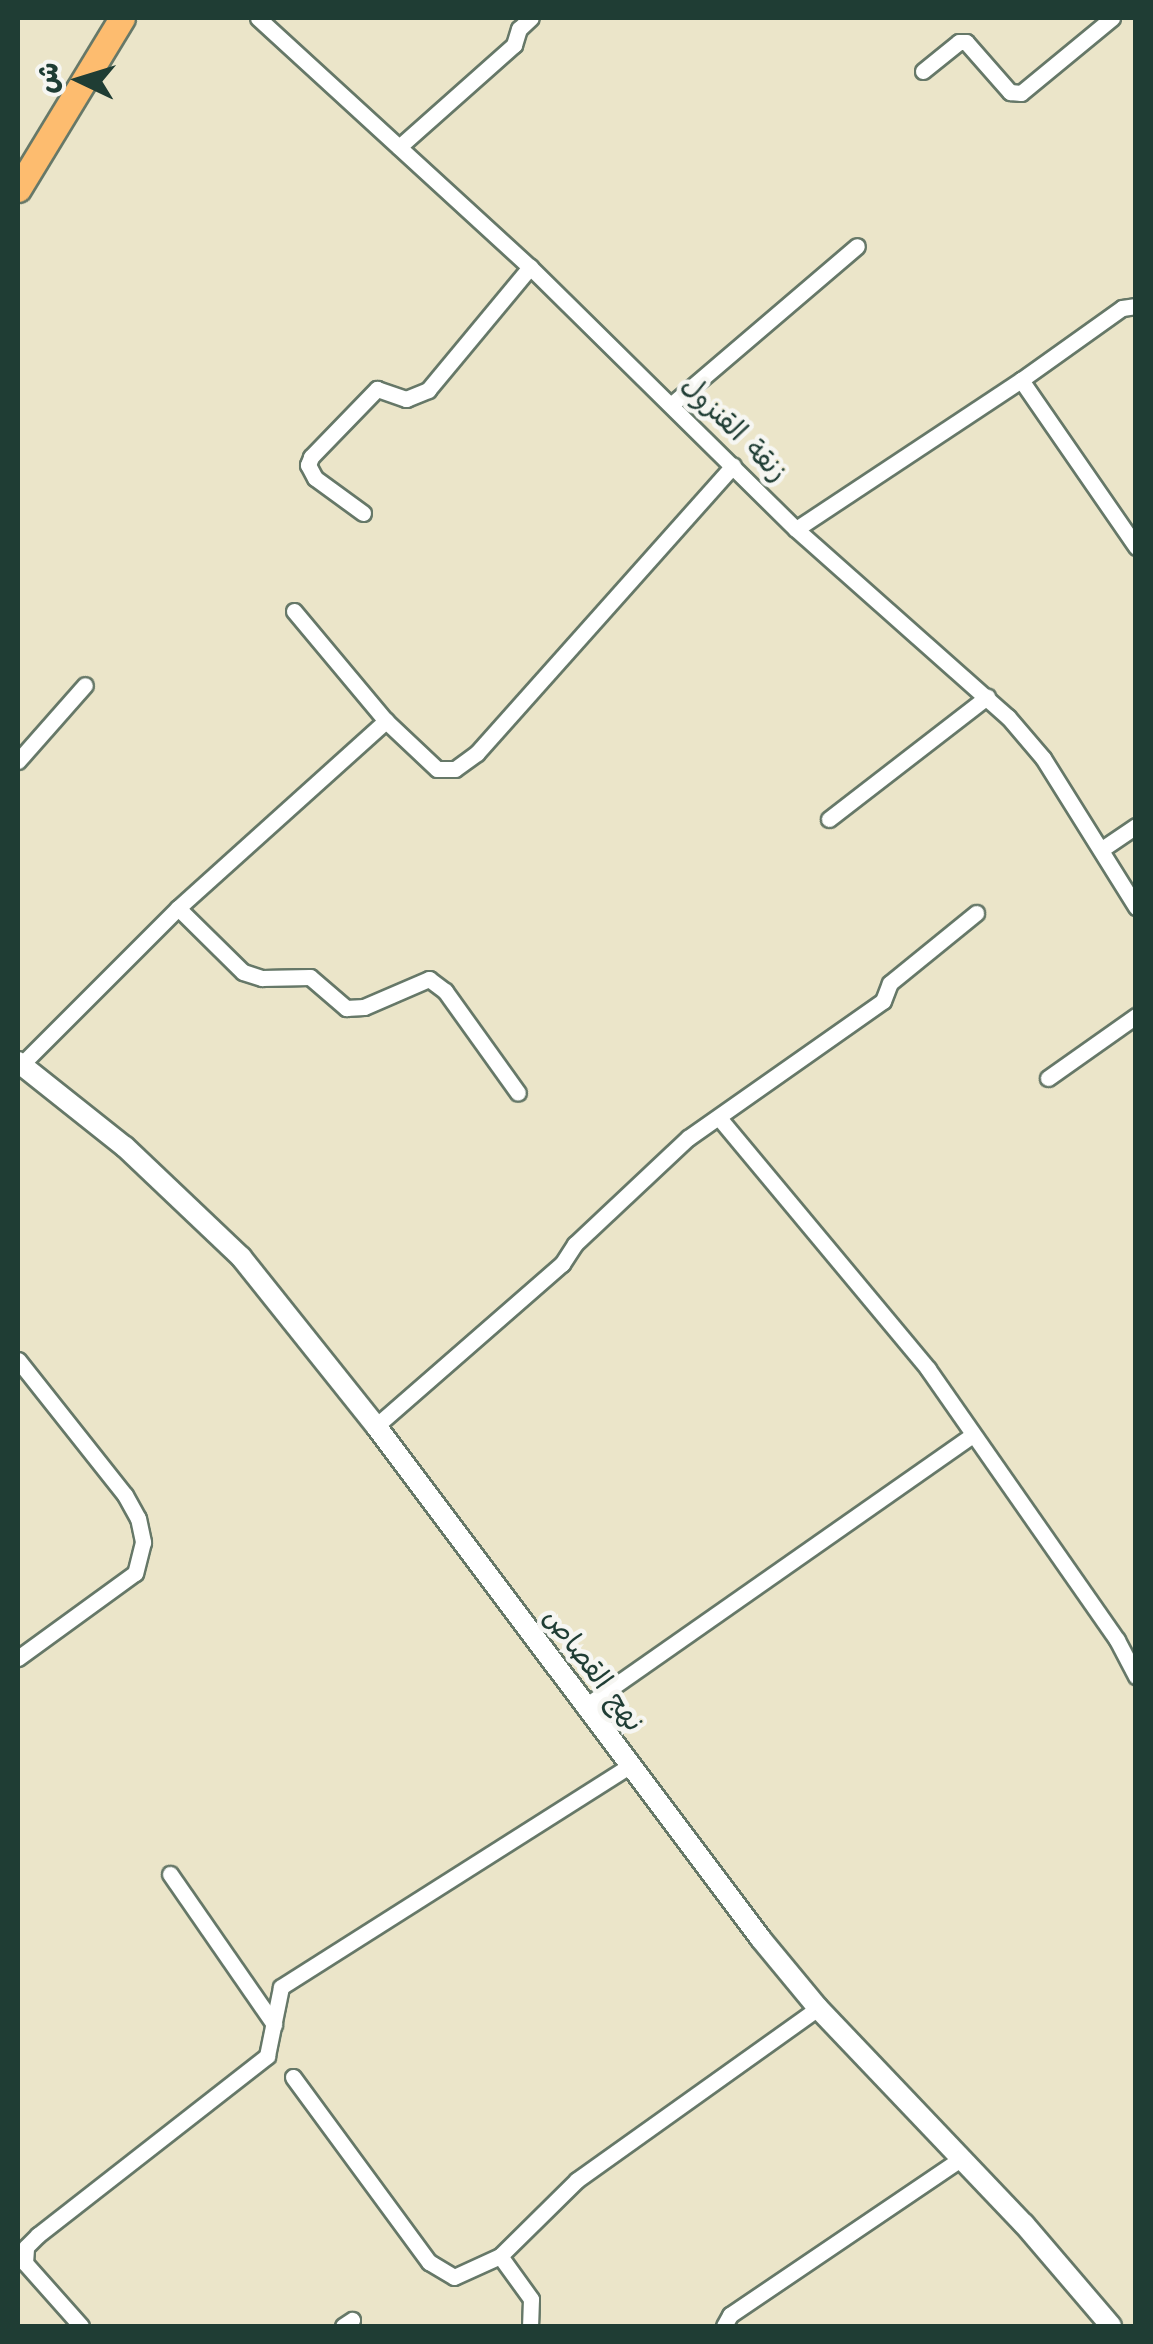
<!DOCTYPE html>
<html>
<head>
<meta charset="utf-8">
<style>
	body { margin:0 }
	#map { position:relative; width:1153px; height:2344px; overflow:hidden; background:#ebe5c9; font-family:Kalam,"Playpen Sans Arabic",sans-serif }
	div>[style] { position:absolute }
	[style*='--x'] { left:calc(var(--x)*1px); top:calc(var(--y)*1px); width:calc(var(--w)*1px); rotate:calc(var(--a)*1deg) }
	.roads { filter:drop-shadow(2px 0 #667868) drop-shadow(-2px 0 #667868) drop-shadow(0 2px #667868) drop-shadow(0 -2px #667868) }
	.minor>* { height:15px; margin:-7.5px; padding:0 7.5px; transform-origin:7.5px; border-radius:7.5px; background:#fff }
	.tertiary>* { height:20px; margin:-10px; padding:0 10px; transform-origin:10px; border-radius:10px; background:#fff }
	.primary>* { height:25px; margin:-12.5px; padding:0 12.5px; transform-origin:12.5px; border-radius:12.5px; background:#fdbc6f }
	span { translate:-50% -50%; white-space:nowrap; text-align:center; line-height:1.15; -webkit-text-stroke:9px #f6f6f2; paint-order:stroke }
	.street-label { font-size:28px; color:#1f3d34 }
	.frame { position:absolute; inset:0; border:20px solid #1f3d34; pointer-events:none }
	.north { position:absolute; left:30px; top:30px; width:100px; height:100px; -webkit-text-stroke:8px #f6f6f2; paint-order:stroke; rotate:274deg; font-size:28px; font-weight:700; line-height:40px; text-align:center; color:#1f3d34 }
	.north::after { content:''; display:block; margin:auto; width:35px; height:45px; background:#1f3d34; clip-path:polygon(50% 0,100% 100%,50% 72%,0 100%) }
</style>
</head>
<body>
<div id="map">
	<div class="roads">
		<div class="minor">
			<i style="--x:258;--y:18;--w:369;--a:42.5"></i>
			<i style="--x:530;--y:267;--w:373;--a:44.6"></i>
			<i style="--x:796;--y:529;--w:283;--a:41.6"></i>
			<i style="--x:1008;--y:717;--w:54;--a:49.5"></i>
			<i style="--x:1043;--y:758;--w:176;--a:58"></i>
			<i style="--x:923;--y:71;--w:46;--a:-38.9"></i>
			<i style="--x:959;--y:42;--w:7;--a:0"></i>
			<i style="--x:966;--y:42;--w:67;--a:48.7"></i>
			<i style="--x:1010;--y:92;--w:11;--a:5"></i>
			<i style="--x:1021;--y:93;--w:118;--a:-39.5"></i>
			<i style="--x:399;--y:147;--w:154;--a:-41.6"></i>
			<i style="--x:514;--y:45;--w:17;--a:-73"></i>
			<i style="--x:519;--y:29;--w:16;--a:-43"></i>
			<i style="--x:1136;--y:306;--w:14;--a:172"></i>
			<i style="--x:1122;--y:308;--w:124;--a:144.5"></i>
			<i style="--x:1021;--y:380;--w:203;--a:55.4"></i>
			<i style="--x:672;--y:404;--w:243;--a:-40.5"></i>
			<i style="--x:363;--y:513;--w:59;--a:-143.9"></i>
			<i style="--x:315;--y:478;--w:15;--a:-118"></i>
			<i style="--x:308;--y:465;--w:9;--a:-69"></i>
			<i style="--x:311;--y:457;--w:95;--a:-45.9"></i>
			<i style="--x:377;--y:389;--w:31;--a:19"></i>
			<i style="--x:406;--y:399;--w:24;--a:-22"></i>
			<i style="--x:428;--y:390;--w:160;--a:-50.3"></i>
			<i style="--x:796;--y:529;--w:270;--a:-33.5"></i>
			<i style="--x:294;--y:611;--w:143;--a:50.1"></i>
			<i style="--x:386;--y:721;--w:70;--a:43.3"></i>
			<i style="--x:437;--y:769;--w:18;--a:0"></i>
			<i style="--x:455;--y:769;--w:27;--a:-36"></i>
			<i style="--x:477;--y:753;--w:385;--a:-48.3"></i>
			<i style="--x:18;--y:761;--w:101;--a:-48.6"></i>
			<i style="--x:829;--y:819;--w:200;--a:-37.7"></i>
			<i style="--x:1102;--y:849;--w:41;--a:-34.1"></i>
			<i style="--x:178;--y:908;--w:91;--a:44.6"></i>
			<i style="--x:243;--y:972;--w:20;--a:18"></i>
			<i style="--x:262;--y:978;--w:48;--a:-1.2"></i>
			<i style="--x:310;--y:977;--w:48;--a:40.7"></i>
			<i style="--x:346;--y:1008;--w:18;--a:-3"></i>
			<i style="--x:364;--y:1007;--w:71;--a:-23.3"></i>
			<i style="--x:429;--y:979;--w:20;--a:37"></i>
			<i style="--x:445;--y:991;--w:125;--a:54.4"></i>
			<i style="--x:21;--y:1065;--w:222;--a:-45"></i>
			<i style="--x:178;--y:908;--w:280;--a:-42"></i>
			<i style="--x:1048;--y:1078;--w:108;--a:-35.2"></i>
			<i style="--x:720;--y:1119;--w:325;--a:50.2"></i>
			<i style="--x:928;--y:1369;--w:330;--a:55.1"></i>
			<i style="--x:1117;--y:1640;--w:41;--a:62.2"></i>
			<i style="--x:18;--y:1360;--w:172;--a:51.6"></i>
			<i style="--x:125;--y:1495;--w:26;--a:61"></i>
			<i style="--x:138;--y:1518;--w:25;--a:78"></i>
			<i style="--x:143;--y:1542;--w:32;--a:104"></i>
			<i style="--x:135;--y:1573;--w:145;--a:144"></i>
			<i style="--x:376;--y:1426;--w:247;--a:-41.1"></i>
			<i style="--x:562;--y:1264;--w:24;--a:-57"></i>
			<i style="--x:575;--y:1244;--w:155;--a:-43.2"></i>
			<i style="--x:688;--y:1138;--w:238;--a:-35.1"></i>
			<i style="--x:883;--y:1001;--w:19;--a:-69"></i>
			<i style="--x:890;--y:983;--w:111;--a:-39.1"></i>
			<i style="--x:584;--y:1707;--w:474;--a:-35"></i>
			<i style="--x:170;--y:1874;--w:183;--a:55.3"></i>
			<i style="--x:293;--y:2077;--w:230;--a:53.7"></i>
			<i style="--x:429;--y:2262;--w:29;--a:31"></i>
			<i style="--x:454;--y:2277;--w:51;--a:-24.5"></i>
			<i style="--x:500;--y:2256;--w:108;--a:-44.6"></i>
			<i style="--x:577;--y:2180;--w:296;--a:-35.5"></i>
			<i style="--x:500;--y:2256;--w:53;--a:54.2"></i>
			<i style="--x:531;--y:2299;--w:27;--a:92"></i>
			<i style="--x:81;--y:2326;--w:84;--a:-131.6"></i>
			<i style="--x:25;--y:2263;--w:16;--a:-86"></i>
			<i style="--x:26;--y:2247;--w:17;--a:-45"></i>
			<i style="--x:38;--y:2235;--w:291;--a:-38"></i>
			<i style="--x:267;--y:2056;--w:70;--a:-78.5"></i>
			<i style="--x:281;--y:1987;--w:412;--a:-32.4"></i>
			<i style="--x:343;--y:2326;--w:11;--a:-34"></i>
			<i style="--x:724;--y:2326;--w:13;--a:-61"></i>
			<i style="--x:730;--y:2315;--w:280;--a:-34.1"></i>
		</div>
		<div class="tertiary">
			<i style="--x:18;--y:1062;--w:137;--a:38.5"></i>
			<i style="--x:125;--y:1147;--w:160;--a:43.5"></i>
			<i style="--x:241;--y:1257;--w:216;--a:51.4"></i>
			<i style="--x:376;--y:1426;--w:641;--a:53.11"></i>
			<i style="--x:761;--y:1939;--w:89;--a:50.4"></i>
			<i style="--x:818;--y:2008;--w:298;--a:46.4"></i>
			<i style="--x:1024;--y:2224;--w:134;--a:49.5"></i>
		</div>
		<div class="primary">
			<i style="--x:18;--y:189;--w:200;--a:-58.7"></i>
		</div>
	</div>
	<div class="street-label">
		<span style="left:733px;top:430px;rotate:45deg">زنقة القنزول</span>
		<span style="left:592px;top:1671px;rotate:53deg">نهج القصاص</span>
	</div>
	<div class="frame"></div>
	<div class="north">ش</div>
</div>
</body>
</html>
